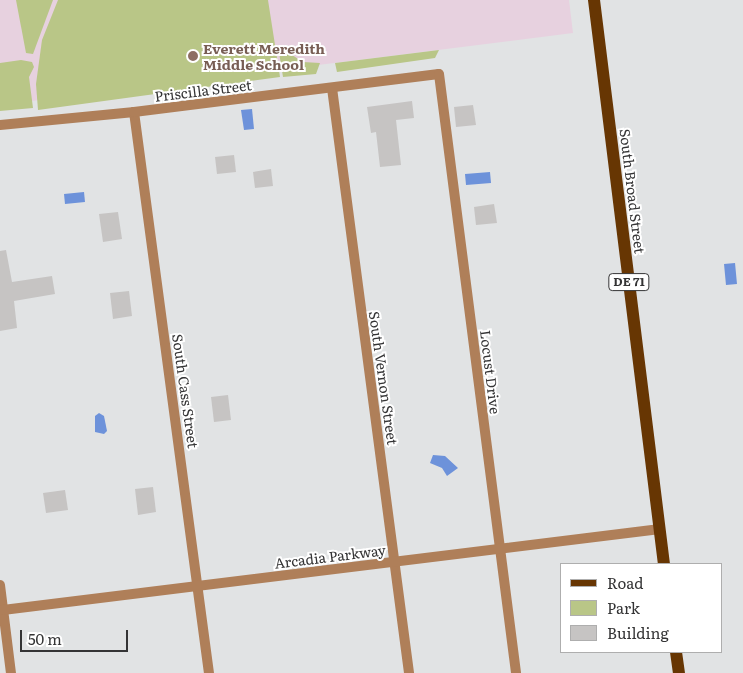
<!DOCTYPE html>
<html>
<head>
<meta charset="utf-8">
<style>
	body { margin:0 }
	#map { position:relative; width:743px; height:673px; overflow:hidden; background:#e1e3e4; font-family:Literata,serif }
	div>[style] { position:absolute }
	[style*='--x'] { left:calc(var(--x)*1px); top:calc(var(--y)*1px); width:calc(var(--w)*1px); rotate:calc(var(--a)*1deg) }
	.education>* { inset:0; background:#e7d1df }
	.green>* { inset:0; background:#b9c687 }
	.water>* { inset:0; background:#6d92da }
	.building>* { inset:0; background:#c6c4c3 }
	.minor>* { height:10px; margin:-5px; padding:0 5px; transform-origin:5px; border-radius:5px; background:#af7f59 }
	.primary>* { height:12px; margin:-6px; padding:0 6px; transform-origin:6px; border-radius:6px; background:#673603 }
	.dots>* { width:14px; height:14px; translate:-50% -50%; box-sizing:border-box; border:2px solid #fff; border-radius:50% }
	span { translate:-50% -50%; white-space:nowrap; text-align:center; line-height:1.15; -webkit-text-stroke:4px #fff; paint-order:stroke }
	.shield-label span { padding:1px 4px; background:#fff; border:1px solid; border-radius:4px; -webkit-text-stroke-width:0 }
	.shield-label { font-size:12px; color:#343435; font-weight:700 }
	.education-label { font-size:14px; color:#785e54; font-weight:700 }
	.left { translate:0 -50%; text-align:left }
	.street-label { font-size:14px; color:#343435 }
	.legend { position:absolute; left:560px; top:563px; width:162px; height:90px; box-sizing:border-box; background:#fff; border:1px solid #aeaeae; margin:0; padding:6px 9px; list-style:none; font-size:15px; color:#343435 }
	.legend li { display:flex; align-items:center; gap:10px; height:25px }
	.legend b { width:25px; border:1px solid #aeaeae }
	.scale { position:absolute; left:20px; top:630px; width:108px; height:22px; box-sizing:border-box; border:2px solid #343435; border-top:0; padding-left:6px; font-size:15px; line-height:18px; white-space:nowrap; color:#343435; -webkit-text-stroke:4px #fff; paint-order:stroke }
</style>
</head>
<body>
<div id="map">
	<div class="education">
		<i style="clip-path:polygon(0 0,569px 0,573px 33px,0 105px)"></i>
	</div>
	<div class="green">
		<i style="clip-path:polygon(16px 0,53px 0,33px 54px,26px 53px)"></i>
		<i style="clip-path:polygon(58px 0,268px 0,280px 77px,38px 110px,36px 84px,42px 40px)"></i>
		<i style="clip-path:polygon(278px 46px,303px 62px,320px 63px,316px 74px,283px 77px)"></i>
		<i style="clip-path:polygon(439px 50px,435px 58px,337px 72px,335px 63px)"></i>
		<i style="clip-path:polygon(21px 60px,32px 62px,34px 67px,29px 77px,33px 108px,0 111px,0 63px)"></i>
	</div>
	<div class="water">
		<i style="clip-path:polygon(252px 109px,254px 129px,244px 130px,241px 110px)"></i>
		<i style="clip-path:polygon(490px 172px,491px 183px,466px 185px,465px 174px)"></i>
		<i style="clip-path:polygon(84px 192px,85px 202px,65px 204px,64px 194px)"></i>
		<i style="clip-path:polygon(735px 263px,737px 284px,726px 285px,724px 264px)"></i>
		<i style="clip-path:polygon(99px 413px,104px 416px,107px 431px,104px 434px,95px 432px,95px 416px)"></i>
		<i style="clip-path:polygon(433px 455px,445px 456px,458px 468px,447px 476px,442px 468px,430px 463px)"></i>
	</div>
	<div class="building">
		<i style="clip-path:polygon(412px 101px,414px 118px,396px 120px,401px 165px,380px 167px,376px 132px,371px 133px,367px 107px)"></i>
		<i style="clip-path:polygon(473px 105px,476px 125px,456px 127px,454px 107px)"></i>
		<i style="clip-path:polygon(234px 155px,236px 172px,217px 174px,215px 157px)"></i>
		<i style="clip-path:polygon(271px 169px,273px 186px,255px 188px,253px 172px)"></i>
		<i style="clip-path:polygon(494px 204px,497px 223px,476px 225px,474px 207px)"></i>
		<i style="clip-path:polygon(118px 212px,122px 239px,103px 242px,99px 214px)"></i>
		<i style="clip-path:polygon(6px 250px,12px 282px,52px 276px,55px 294px,14px 301px,17px 328px,0 331px,0 251px)"></i>
		<i style="clip-path:polygon(129px 291px,132px 316px,113px 319px,110px 293px)"></i>
		<i style="clip-path:polygon(228px 395px,231px 420px,214px 422px,211px 397px)"></i>
		<i style="clip-path:polygon(153px 487px,156px 512px,138px 515px,135px 489px)"></i>
		<i style="clip-path:polygon(65px 490px,68px 510px,46px 513px,43px 493px)"></i>
	</div>
	<div class="minor">
		<i style="--x:332;--y:88;--w:590;--a:82.5"></i>
		<i style="--x:134;--y:112;--w:566;--a:82.39"></i>
		<i style="--x:0;--y:125;--w:135;--a:-5.5"></i>
		<i style="--x:134;--y:112;--w:307;--a:-7.1"></i>
		<i style="--x:439;--y:74;--w:604;--a:82.67"></i>
		<i style="--x:0;--y:585;--w:89;--a:82.9"></i>
		<i style="--x:3;--y:610;--w:662;--a:-7.03"></i>
	</div>
	<div class="primary">
		<i style="--x:594;--y:0;--w:568;--a:82.93"></i>
		<i style="--x:676;--y:652;--w:21;--a:82"></i>
	</div>
	<div class="dots">
		<i style="left:193px;top:56px;background:#8d6e63"></i>
	</div>
	<div class="shield-label">
		<span style="left:629px;top:282px">DE 71</span>
	</div>
	<div class="education-label">
		<span class="left" style="left:203px;top:56px">Everett Meredith<br>Middle School</span>
	</div>
	<div class="street-label">
		<span style="left:203px;top:90px;rotate:-7deg">Priscilla Street</span>
		<span style="left:633px;top:191px;rotate:83deg">South Broad Street</span>
		<span style="left:491px;top:372px;rotate:83deg">Locust Drive</span>
		<span style="left:384px;top:378px;rotate:82deg">South Vernon Street</span>
		<span style="left:186px;top:391px;rotate:82deg">South Cass Street</span>
		<span style="left:330px;top:556px;rotate:-7deg">Arcadia Parkway</span>
	</div>
	<ul class="legend">
	<li><b style="height:6px;background:#673603"></b>Road</li>
	<li><b style="height:14px;background:#b9c687"></b>Park</li>
	<li><b style="height:14px;background:#c6c4c3"></b>Building</li>
	</ul>
	<div class="scale">50 m</div>
</div>
</body>
</html>
